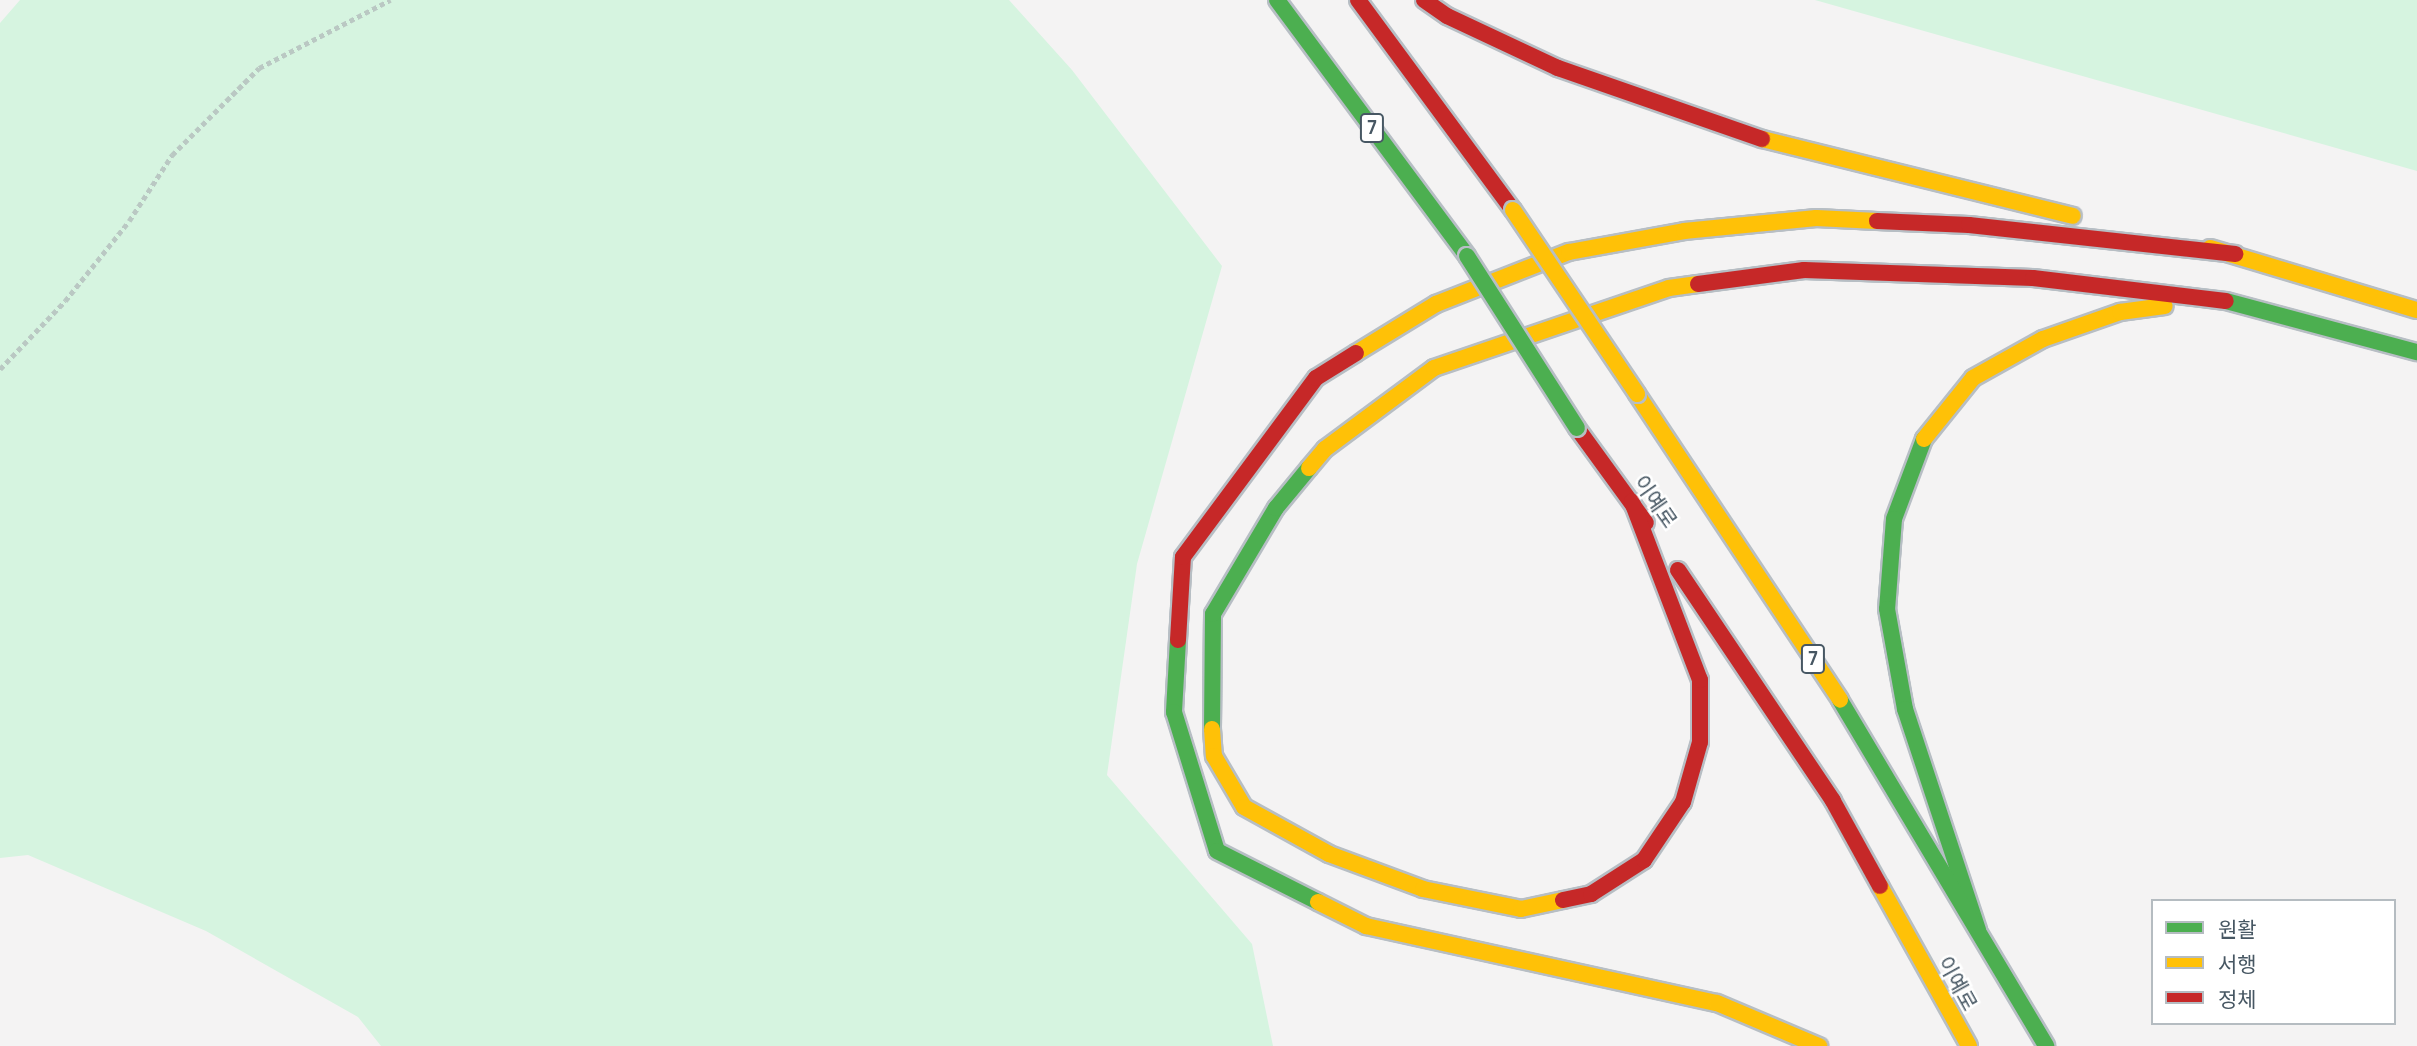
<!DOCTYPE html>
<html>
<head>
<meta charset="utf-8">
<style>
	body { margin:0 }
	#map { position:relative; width:2417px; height:1046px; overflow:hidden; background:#f4f3f3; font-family:Manrope,"Noto Sans KR",sans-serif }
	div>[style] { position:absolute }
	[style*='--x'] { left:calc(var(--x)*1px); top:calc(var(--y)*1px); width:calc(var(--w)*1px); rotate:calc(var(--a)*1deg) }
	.green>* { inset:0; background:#d6f4e0 }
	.path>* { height:4.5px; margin-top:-2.25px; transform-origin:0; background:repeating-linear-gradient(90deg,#bac8c3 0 5px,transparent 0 8.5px) }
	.roads { filter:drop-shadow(2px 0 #b7bec4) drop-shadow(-2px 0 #b7bec4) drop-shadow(0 2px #b7bec4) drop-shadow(0 -2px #b7bec4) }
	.fast>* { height:16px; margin:-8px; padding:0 8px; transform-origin:8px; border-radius:8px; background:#4caf50 }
	.slow>* { height:16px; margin:-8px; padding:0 8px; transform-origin:8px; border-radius:8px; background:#ffc107 }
	.jam>* { height:16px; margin:-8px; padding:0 8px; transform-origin:8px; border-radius:8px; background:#c62828 }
	.bridges { filter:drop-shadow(2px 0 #b7bec4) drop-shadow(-2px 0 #b7bec4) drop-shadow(0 2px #b7bec4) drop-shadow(0 -2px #b7bec4) }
	.fast-bridge>* { height:16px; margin:-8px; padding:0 8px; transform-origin:8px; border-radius:8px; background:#4caf50 }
	.slow-bridge>* { height:16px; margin:-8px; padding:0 8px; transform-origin:8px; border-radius:8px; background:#ffc107 }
	span { translate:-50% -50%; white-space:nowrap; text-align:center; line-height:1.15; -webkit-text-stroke:5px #fff; paint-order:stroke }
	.shield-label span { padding:2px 5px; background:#fff; border:2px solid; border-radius:5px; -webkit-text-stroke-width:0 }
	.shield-label { font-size:19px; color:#475763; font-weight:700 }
	.street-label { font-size:21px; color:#475763 }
	.legend { position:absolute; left:2151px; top:899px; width:245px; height:126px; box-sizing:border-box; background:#fff; border:2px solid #b5bcc1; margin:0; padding:9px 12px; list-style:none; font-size:21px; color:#475763 }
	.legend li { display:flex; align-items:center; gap:14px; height:35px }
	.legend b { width:35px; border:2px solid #b5bcc1 }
</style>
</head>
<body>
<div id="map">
	<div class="green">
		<i style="clip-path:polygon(20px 0,1009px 0,1072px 70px,1222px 266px,1137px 564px,1107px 775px,1252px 944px,1273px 1046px,381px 1046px,358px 1017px,206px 931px,28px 855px,0 858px,0 23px)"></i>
		<i style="clip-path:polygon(1815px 0,2417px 0,2417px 171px)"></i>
	</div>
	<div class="path">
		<i style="--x:0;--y:369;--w:94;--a:-46.3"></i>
		<i style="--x:65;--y:301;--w:102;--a:-51.3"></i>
		<i style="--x:129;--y:221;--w:79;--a:-56.9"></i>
		<i style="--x:172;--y:155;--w:123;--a:-45"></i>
		<i style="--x:259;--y:68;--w:148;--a:-27.4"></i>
	</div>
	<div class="roads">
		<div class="fast">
			<i style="--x:1277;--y:0;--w:319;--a:53.4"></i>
			<i style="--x:2226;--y:301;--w:198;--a:15"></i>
			<i style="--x:1924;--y:439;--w:85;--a:110.6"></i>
			<i style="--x:1894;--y:519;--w:90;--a:94.4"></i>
			<i style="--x:1887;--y:609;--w:102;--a:79.8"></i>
			<i style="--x:1905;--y:709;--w:233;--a:71.7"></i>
			<i style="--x:1178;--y:640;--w:72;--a:93.2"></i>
			<i style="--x:1174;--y:712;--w:145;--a:72.8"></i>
			<i style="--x:1217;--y:851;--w:113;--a:26.8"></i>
			<i style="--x:1840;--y:700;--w:403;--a:59.2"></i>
			<i style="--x:1212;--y:729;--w:115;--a:-89.5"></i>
			<i style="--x:1213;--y:614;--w:123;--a:-59.3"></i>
			<i style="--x:1276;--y:508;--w:52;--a:-50.5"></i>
		</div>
		<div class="slow">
			<i style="--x:1762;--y:139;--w:320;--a:13.9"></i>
			<i style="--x:2210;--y:248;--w:216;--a:16.7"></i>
			<i style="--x:1356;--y:353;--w:94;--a:-31.5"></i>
			<i style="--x:1436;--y:304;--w:143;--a:-21.4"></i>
			<i style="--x:1569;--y:252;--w:117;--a:-10.3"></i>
			<i style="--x:1684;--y:231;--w:133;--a:-5.6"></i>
			<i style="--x:1816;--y:218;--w:61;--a:2.8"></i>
			<i style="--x:1637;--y:394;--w:367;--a:56.4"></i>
			<i style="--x:1924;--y:439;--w:78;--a:-51.2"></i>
			<i style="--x:1973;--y:378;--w:80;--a:-29.1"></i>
			<i style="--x:2043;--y:339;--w:82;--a:-19.3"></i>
			<i style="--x:2120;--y:312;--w:45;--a:-7.6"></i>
			<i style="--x:1309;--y:468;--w:25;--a:-50"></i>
			<i style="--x:1325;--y:449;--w:136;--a:-36.6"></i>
			<i style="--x:1434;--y:368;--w:248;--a:-18.8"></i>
			<i style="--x:1669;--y:288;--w:29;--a:-8"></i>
			<i style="--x:1212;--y:729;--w:27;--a:86"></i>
			<i style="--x:1214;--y:756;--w:59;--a:59.5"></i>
			<i style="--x:1244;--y:807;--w:97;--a:28.9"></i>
			<i style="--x:1329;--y:854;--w:100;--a:20.4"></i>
			<i style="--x:1423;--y:889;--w:100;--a:11.5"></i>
			<i style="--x:1521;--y:909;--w:43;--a:-12.1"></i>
			<i style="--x:1880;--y:886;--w:183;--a:60.9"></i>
			<i style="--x:1318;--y:902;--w:54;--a:26.6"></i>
			<i style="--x:1366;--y:926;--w:359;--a:12.4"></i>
			<i style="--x:1717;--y:1003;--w:111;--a:22.9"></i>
		</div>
		<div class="jam">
			<i style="--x:1358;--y:0;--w:261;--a:53.6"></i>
			<i style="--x:1424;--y:0;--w:28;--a:35"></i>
			<i style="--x:1447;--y:16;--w:123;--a:25.1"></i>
			<i style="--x:1558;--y:68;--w:216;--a:19.2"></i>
			<i style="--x:1877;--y:221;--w:92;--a:2.5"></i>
			<i style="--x:1969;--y:225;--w:268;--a:6.2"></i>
			<i style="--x:1698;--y:284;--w:107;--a:-7.5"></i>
			<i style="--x:1804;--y:270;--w:229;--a:2"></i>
			<i style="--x:2033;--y:278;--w:194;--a:6.8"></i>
			<i style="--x:1577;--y:428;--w:117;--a:54"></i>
			<i style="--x:1678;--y:570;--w:278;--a:56.1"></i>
			<i style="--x:1833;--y:801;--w:97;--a:61.1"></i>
			<i style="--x:1178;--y:640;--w:83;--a:-86.6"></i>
			<i style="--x:1183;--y:557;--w:223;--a:-53.4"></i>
			<i style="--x:1316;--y:378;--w:47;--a:-32"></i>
			<i style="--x:1563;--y:900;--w:29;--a:-12"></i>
			<i style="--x:1591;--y:894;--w:63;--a:-32.7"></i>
			<i style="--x:1644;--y:860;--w:70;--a:-56.1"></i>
			<i style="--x:1683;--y:802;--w:62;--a:-74.2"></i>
			<i style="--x:1700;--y:742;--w:62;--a:-90"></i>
			<i style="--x:1700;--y:680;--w:191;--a:-110.9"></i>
		</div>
	</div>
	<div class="bridges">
		<div class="fast-bridge">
			<i style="--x:1467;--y:256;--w:204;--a:57.4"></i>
		</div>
		<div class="slow-bridge">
			<i style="--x:1513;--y:210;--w:222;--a:56"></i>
		</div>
	</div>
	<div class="shield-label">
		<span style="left:1372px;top:128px">7</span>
		<span style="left:1813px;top:659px">7</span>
	</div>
	<div class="street-label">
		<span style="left:1656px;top:501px;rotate:55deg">이예로</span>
		<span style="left:1958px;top:983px;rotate:61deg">이예로</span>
	</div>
	<ul class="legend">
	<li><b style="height:9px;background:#4caf50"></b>원활</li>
	<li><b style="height:9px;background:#ffc107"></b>서행</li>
	<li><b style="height:9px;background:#c62828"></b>정체</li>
	</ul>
</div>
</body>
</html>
